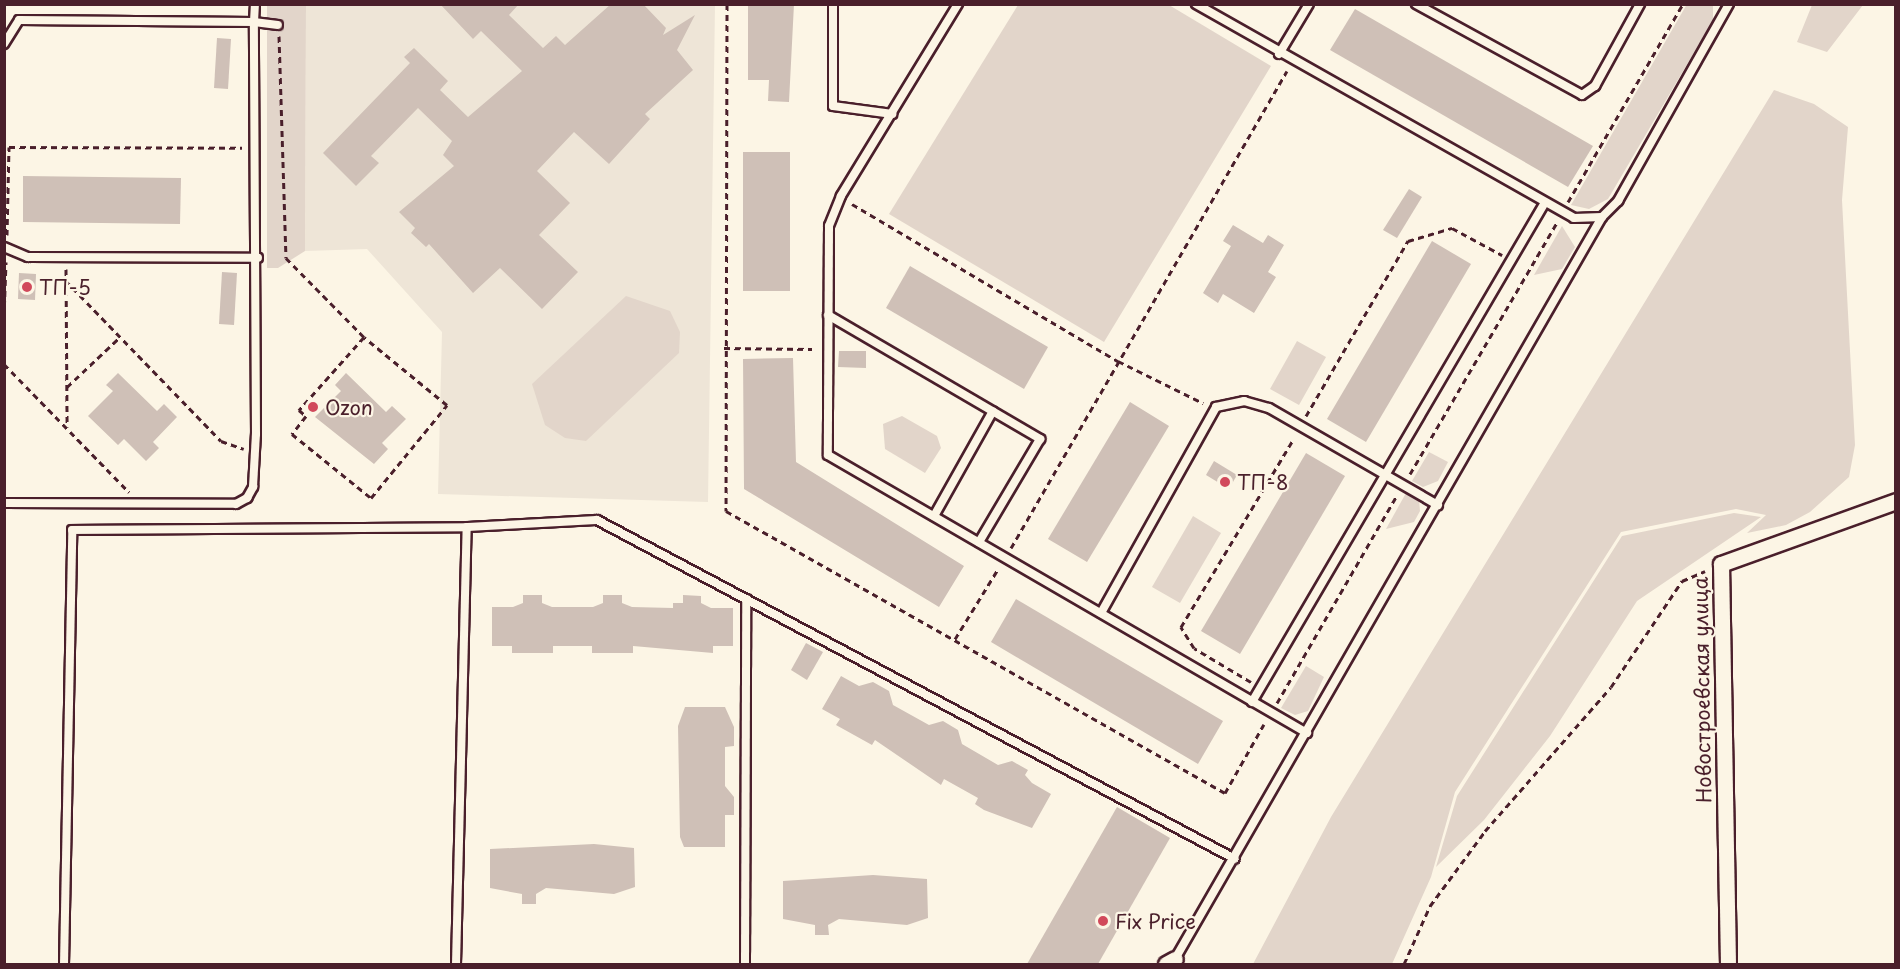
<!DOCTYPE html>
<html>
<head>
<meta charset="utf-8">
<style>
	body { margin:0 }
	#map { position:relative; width:1900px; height:969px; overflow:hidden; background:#fcf5e5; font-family:"Playpen Sans",sans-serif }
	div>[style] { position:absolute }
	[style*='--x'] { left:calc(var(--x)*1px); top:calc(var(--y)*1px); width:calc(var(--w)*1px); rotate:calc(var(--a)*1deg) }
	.built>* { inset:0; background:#eee5d7 }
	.green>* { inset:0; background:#e2d5ca }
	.building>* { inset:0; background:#cfc0b7 }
	.path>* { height:3px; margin-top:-1.5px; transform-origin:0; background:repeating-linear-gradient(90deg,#4a1f2b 0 6px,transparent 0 10.5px) }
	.roads { filter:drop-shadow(2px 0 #4a1f2b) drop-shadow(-2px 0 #4a1f2b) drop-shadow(0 2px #4a1f2b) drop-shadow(0 -2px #4a1f2b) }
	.lane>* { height:8px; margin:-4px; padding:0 4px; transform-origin:4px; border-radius:4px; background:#fcf5e5 }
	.street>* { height:15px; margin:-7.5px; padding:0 7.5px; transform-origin:7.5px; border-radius:7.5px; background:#fcf5e5 }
	.dots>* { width:16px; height:16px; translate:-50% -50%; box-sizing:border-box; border:3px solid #fcf5e5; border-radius:50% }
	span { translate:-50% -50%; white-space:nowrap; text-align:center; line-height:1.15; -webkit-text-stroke:4.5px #fcf5e5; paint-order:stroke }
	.poi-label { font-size:20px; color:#4a1f2b }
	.left { translate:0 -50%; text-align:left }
	.street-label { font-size:20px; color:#4a1f2b }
	.frame { position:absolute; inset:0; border:6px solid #4a1f2b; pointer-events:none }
</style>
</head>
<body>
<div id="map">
	<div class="built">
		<i style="clip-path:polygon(306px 5px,715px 5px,708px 502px,438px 494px,442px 332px,367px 249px,305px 251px)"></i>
	</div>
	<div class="green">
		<i style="clip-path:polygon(1687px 4px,1713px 5px,1713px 20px,1608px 199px,1589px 209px,1571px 205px)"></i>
		<i style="clip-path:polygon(267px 5px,306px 5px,305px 251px,278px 268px,267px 268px)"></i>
		<i style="clip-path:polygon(1018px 5px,1169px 5px,1271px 66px,1104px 342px,889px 214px)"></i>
		<i style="clip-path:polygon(1812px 5px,1812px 4px,1863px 5px,1827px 52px,1797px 42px)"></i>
		<i style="clip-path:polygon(1774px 90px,1814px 104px,1848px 127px,1842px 200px,1855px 445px,1849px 477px,1810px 512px,1786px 525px,1747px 533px,1766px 515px,1736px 509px,1621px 532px,1455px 792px,1431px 877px,1392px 964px,1253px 964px,1331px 817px)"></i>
		<i style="clip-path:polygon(1562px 226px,1575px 247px,1562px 269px,1534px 275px)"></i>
		<i style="clip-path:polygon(626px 296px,670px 311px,680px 332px,679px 353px,586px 441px,565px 438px,545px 425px,532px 384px)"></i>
		<i style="clip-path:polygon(1297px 341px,1326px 357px,1299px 405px,1270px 389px)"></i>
		<i style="clip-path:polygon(902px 416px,937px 436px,941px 448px,925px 473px,885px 449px,883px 424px)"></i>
		<i style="clip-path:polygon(1429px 452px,1448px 462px,1438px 481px,1423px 487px,1412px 481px)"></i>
		<i style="clip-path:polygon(1406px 493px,1419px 500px,1420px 511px,1414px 522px,1386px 529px)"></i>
		<i style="clip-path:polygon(1734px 513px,1761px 517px,1637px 601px,1550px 736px,1484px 820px,1436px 867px,1457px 796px,1622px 536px)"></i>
		<i style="clip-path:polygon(1193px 516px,1221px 533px,1180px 603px,1152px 587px)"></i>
		<i style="clip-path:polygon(1306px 666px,1324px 677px,1308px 711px,1295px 715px,1281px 708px)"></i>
	</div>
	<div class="building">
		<i style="clip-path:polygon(440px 4px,519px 4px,509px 15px,543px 48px,556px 36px,565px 45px,611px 4px,643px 4px,666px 28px,663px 35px,695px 15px,677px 50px,693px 70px,645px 114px,650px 119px,609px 164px,574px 132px,537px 171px,570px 203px,539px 235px,578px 272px,542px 309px,500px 268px,473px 293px,429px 244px,426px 247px,411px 233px,415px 228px,399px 212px,454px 166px,443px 155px,452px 141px,418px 108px,371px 156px,379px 163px,356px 186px,323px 153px,410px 63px,404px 57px,414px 48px,448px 81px,440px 90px,468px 117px,522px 71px,481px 31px,473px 39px)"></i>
		<i style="clip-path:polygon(748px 4px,794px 4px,789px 102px,768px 101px,769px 80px,748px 80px)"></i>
		<i style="clip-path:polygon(1355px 9px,1593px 146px,1568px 187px,1330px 50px)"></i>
		<i style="clip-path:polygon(217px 38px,231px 39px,228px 89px,214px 88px)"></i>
		<i style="clip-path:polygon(743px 152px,790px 152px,790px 291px,743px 291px)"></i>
		<i style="clip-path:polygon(23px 176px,181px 178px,180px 224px,23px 222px)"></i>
		<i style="clip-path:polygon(1409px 189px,1422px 197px,1397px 238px,1383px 230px)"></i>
		<i style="clip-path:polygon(1233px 225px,1263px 243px,1268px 235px,1284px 245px,1268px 272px,1276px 277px,1254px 313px,1223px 294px,1218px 303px,1203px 293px,1231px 246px,1223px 241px)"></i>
		<i style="clip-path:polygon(1432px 241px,1471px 264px,1366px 442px,1327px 419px)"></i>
		<i style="clip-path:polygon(910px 266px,1048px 347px,1024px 389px,886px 308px)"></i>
		<i style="clip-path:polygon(222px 272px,237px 273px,234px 325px,219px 324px)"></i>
		<i style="clip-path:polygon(19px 273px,36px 274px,35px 300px,18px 299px)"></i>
		<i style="clip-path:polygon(839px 351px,866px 351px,866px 368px,838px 367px)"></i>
		<i style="clip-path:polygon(793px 358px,796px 462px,964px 566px,939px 607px,744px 489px,743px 359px)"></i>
		<i style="clip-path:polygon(118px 373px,157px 411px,164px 404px,177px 417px,153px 442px,159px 448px,146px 461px,124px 439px,118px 445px,88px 416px,113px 391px,106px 385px)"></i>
		<i style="clip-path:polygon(346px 373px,386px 412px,392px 406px,406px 419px,382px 443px,388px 449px,374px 464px,315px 417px,341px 391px,335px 385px)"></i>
		<i style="clip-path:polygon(1130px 402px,1169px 426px,1087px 562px,1048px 539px)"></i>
		<i style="clip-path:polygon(1306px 453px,1345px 476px,1240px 654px,1201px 631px)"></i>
		<i style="clip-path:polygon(1214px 461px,1237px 475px,1229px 489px,1206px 475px)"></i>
		<i style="clip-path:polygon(523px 595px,542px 595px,542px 603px,552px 607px,593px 607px,603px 603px,603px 595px,622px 595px,622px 603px,632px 607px,673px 608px,673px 603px,683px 603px,683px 595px,701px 596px,701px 603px,711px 608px,733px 608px,733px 646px,713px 646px,713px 653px,633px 646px,633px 653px,592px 653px,592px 646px,553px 646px,553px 653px,512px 653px,512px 646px,492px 646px,492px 607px,513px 607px,523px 603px)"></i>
		<i style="clip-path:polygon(1016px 599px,1223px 721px,1198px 764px,991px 642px)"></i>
		<i style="clip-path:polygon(806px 643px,823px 652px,807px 680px,791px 670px)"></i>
		<i style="clip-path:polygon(841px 676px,859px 686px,873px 682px,889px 691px,893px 705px,929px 725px,943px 721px,958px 730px,962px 744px,998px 765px,1012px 761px,1028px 770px,1025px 775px,1032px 783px,1051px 794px,1032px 828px,984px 810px,975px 804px,978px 798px,944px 779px,941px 785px,875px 740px,872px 745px,836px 725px,840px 719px,822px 709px)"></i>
		<i style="clip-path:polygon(685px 707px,725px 707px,734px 727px,734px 746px,725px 747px,725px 786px,734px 797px,734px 815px,725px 815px,725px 847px,684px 847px,680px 837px,678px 726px)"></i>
		<i style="clip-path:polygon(1117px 807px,1170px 838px,1098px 964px,1027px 964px)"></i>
		<i style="clip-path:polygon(594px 844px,634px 848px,635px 887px,614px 894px,546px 888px,536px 894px,536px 904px,522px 904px,522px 894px,490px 888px,490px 849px)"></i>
		<i style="clip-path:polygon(873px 875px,927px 879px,928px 918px,907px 925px,839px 919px,828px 925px,829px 935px,815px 935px,815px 925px,783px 919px,783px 881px)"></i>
	</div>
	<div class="path">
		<i style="--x:727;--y:4;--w:507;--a:90.11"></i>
		<i style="--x:726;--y:511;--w:573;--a:29.47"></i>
		<i style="--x:1225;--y:793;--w:79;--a:-60.5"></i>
		<i style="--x:279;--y:36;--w:222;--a:88.2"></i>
		<i style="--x:286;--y:258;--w:111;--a:45.4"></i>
		<i style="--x:364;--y:337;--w:98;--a:131.7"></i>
		<i style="--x:299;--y:410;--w:9;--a:41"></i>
		<i style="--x:306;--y:416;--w:23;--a:128"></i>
		<i style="--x:292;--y:434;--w:102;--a:39"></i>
		<i style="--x:371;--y:498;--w:120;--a:-50.7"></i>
		<i style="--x:447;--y:405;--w:107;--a:-140.7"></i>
		<i style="--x:1568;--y:202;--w:229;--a:-59.9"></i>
		<i style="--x:852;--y:204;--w:309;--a:30.6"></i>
		<i style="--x:1118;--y:361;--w:95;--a:26.3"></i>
		<i style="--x:7;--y:235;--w:88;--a:-88.7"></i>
		<i style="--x:9;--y:147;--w:233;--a:0.2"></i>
		<i style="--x:66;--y:269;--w:158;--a:89.6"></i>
		<i style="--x:65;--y:280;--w:224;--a:45.9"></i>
		<i style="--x:221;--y:441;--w:24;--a:19"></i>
		<i style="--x:4;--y:317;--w:55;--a:-87.9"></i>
		<i style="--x:724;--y:348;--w:88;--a:0.7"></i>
		<i style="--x:4;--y:364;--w:179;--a:45.7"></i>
		<i style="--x:67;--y:387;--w:73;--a:-43.3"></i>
		<i style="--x:1306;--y:416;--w:203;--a:-59.8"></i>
		<i style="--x:1408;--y:241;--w:46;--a:-16.5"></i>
		<i style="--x:1452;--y:228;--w:57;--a:28.4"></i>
		<i style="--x:1410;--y:474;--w:293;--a:-59.7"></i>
		<i style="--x:1011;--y:548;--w:551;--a:-59.95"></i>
		<i style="--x:955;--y:639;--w:82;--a:-58.4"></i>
		<i style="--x:1251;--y:682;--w:66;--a:-149.2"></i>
		<i style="--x:1194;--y:648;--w:25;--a:-122"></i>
		<i style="--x:1181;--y:627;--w:220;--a:-59.1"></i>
		<i style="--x:1277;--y:703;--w:240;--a:-60"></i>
		<i style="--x:1404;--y:964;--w:64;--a:-65.9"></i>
		<i style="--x:1430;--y:906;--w:93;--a:-53.7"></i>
		<i style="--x:1485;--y:831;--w:191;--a:-48.8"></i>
		<i style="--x:1611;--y:687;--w:128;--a:-56.2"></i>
		<i style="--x:1682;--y:581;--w:25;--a:-23"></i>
	</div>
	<div class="roads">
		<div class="lane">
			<i style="--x:833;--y:4;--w:102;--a:90"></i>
			<i style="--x:833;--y:106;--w:60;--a:7.7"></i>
			<i style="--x:958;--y:4;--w:225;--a:121.4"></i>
			<i style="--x:841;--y:196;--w:32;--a:112"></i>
			<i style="--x:829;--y:226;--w:229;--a:90.3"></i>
			<i style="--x:828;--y:455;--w:554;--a:30.13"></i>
			<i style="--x:1196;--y:4;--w:434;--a:29.5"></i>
			<i style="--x:1574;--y:218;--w:28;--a:-2"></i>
			<i style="--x:1602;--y:217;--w:23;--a:-45"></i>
			<i style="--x:1618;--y:201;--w:226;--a:-60.6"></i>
			<i style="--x:1416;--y:4;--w:189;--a:28.7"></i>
			<i style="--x:1582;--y:95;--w:16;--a:-35"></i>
			<i style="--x:1595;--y:86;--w:94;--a:-61.2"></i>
			<i style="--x:4;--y:44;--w:28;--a:-58"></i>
			<i style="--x:19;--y:20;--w:235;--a:0.5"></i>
			<i style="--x:254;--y:22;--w:18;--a:-87"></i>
			<i style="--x:1279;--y:54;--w:58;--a:-59"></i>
			<i style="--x:4;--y:247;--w:26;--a:23"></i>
			<i style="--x:28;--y:257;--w:230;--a:0.2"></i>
			<i style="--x:828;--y:315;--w:246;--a:30.3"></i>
			<i style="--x:1040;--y:439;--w:120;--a:120.6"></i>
			<i style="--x:4;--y:503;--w:232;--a:0.2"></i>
			<i style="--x:236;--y:504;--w:13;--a:-29"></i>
			<i style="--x:247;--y:498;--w:13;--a:-61"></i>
			<i style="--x:253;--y:487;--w:53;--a:-86.8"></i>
			<i style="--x:256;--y:434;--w:412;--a:-90.3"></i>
			<i style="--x:254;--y:22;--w:24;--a:7"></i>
			<i style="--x:934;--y:516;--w:120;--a:-60.7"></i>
			<i style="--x:1101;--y:613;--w:236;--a:-60.8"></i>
			<i style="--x:1216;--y:407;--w:29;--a:-12"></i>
			<i style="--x:1244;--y:401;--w:26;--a:16"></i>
			<i style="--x:1269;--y:408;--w:195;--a:29.9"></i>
			<i style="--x:1252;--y:702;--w:577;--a:-59.61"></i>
			<i style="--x:1175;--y:959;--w:856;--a:-60.08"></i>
			<i style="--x:64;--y:964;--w:434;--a:-88.9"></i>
			<i style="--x:72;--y:530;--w:395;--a:-0.4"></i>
			<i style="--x:456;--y:964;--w:437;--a:-88.6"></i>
			<i style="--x:467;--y:527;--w:130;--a:-3.1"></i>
			<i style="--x:597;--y:520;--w:722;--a:27.98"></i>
			<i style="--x:745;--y:964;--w:365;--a:-89.8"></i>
		</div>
		<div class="street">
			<i style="--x:1166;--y:964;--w:10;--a:-29"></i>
			<i style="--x:1728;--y:964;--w:400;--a:-91"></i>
			<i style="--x:1721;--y:564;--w:186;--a:-19.8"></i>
		</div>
	</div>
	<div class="dots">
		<i style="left:27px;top:287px;background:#d1495b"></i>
		<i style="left:313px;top:407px;background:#d1495b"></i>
		<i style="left:1225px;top:482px;background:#d1495b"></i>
		<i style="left:1103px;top:921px;background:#d1495b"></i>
	</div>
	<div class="poi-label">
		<span class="left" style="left:39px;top:287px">ТП-5</span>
		<span class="left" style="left:325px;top:407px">Ozon</span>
		<span class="left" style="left:1237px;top:482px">ТП-8</span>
		<span class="left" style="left:1115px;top:921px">Fix Price</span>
	</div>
	<div class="street-label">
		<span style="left:1702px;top:690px;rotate:-91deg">Новостроевская улица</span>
	</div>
	<div class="frame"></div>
</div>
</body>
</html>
